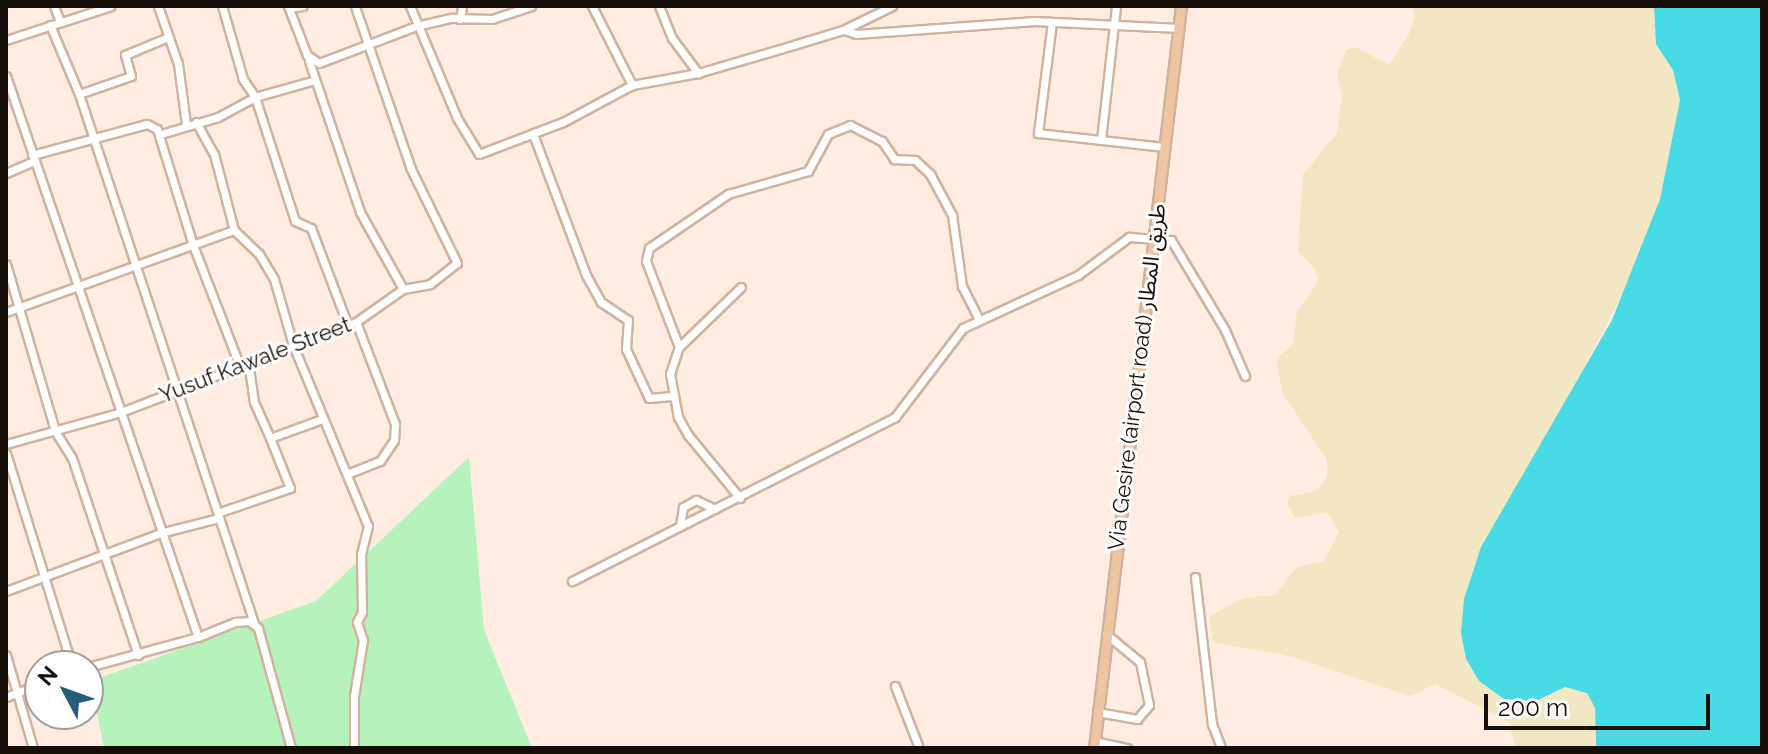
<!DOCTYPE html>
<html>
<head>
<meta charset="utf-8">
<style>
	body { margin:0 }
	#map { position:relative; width:1768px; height:754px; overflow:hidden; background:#ffede1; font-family:Raleway,"Noto Sans Arabic",sans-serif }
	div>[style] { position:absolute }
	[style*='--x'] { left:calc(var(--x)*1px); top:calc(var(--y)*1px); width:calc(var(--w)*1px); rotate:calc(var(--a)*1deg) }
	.green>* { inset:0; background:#b6f2bc }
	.sand>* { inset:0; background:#f1e7c2 }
	.water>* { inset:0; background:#48dbe5 }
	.roads { filter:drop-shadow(2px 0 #cfb3a0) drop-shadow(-2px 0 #cfb3a0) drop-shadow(0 2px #cfb3a0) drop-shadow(0 -2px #cfb3a0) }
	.minor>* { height:7px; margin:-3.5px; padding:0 3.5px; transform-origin:3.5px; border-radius:3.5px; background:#fff }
	.major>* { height:9px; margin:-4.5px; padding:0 4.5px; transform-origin:4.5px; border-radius:4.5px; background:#eec4a1 }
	span { translate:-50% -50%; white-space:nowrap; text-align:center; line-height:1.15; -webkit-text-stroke:6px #fefefe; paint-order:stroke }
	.street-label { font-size:22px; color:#170e07 }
	.frame { position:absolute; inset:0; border:8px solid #170e07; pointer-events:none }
	.north { position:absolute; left:24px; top:650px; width:80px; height:80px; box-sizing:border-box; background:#fefefe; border:2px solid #a29e9b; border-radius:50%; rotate:311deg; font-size:22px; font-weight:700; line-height:32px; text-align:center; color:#170e07 }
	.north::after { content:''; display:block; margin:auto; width:28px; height:36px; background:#275d78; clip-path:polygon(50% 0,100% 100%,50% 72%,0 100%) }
	.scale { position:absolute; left:1484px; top:694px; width:226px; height:36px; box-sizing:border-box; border:4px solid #170e07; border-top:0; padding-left:10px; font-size:24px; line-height:28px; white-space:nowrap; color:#170e07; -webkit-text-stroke:6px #fefefe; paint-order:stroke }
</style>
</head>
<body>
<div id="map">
	<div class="green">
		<i style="clip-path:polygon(469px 457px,484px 630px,532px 748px,104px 748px,91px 681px,316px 601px)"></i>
	</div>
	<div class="sand">
		<i style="clip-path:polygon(1411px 6px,1654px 6px,1656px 44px,1673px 70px,1680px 100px,1660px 199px,1634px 271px,1464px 599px,1461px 633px,1466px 659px,1479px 680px,1514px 702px,1536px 701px,1565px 687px,1587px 692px,1595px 708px,1595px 748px,1515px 748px,1509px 722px,1435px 684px,1411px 696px,1294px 657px,1213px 642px,1209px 617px,1243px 598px,1275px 595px,1297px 567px,1324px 561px,1339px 532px,1327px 512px,1295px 518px,1287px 504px,1290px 496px,1316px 491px,1327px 477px,1327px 460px,1282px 392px,1276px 359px,1293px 344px,1297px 311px,1319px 281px,1313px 265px,1298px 253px,1303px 174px,1337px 133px,1342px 95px,1337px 75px,1346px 50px,1356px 47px,1389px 65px,1409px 34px,1415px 17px)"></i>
	</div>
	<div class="water">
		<i style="clip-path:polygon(1654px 6px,1762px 6px,1762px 748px,1596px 748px,1595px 708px,1587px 693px,1565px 687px,1536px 701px,1504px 699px,1479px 681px,1466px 659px,1461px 633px,1464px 599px,1481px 547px,1612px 320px,1660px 199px,1680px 100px,1673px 70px,1656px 44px)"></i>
	</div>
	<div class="roads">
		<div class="minor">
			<i style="--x:54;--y:6;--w:17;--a:69"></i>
			<i style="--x:158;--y:6;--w:61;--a:71"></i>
			<i style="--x:178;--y:64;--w:61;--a:82.4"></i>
			<i style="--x:288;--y:6;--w:53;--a:68.8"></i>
			<i style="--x:307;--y:55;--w:14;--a:34"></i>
			<i style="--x:319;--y:63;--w:104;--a:-20.9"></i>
			<i style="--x:416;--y:26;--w:37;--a:-13"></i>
			<i style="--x:452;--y:18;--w:40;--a:1.4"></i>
			<i style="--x:492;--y:19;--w:41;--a:-18.4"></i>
			<i style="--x:410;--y:6;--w:121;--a:67.2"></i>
			<i style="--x:457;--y:118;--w:42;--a:58.6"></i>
			<i style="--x:479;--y:154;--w:90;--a:-20.9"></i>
			<i style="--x:563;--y:122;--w:78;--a:-28.2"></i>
			<i style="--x:632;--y:85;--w:67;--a:-10.3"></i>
			<i style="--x:698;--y:73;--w:85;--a:-16.3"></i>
			<i style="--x:780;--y:49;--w:66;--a:-16.8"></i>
			<i style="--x:843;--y:30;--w:55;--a:-26.1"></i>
			<i style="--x:592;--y:6;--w:89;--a:63.1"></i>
			<i style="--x:659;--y:6;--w:35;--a:68"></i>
			<i style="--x:672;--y:38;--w:44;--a:53.4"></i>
			<i style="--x:289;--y:8;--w:14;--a:-8"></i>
			<i style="--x:460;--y:19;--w:13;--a:-81"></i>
			<i style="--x:1052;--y:22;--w:112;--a:97.2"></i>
			<i style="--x:1038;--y:133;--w:128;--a:6.3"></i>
			<i style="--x:50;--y:25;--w:75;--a:67.2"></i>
			<i style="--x:79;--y:94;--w:557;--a:71.7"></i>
			<i style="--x:844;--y:30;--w:13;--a:18"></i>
			<i style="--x:856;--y:34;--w:179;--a:-4.2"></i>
			<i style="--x:1035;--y:21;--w:144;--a:2.8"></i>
			<i style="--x:6;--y:40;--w:110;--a:-17.9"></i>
			<i style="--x:309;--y:61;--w:159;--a:71.3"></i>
			<i style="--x:360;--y:212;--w:88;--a:60.8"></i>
			<i style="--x:6;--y:76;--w:593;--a:71.11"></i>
			<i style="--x:198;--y:637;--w:40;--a:-22"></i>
			<i style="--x:235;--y:622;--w:14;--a:-4"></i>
			<i style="--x:249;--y:621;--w:11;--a:38"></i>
			<i style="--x:258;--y:628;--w:124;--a:74.6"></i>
			<i style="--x:315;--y:80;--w:62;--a:164.2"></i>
			<i style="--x:255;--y:97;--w:130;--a:72.1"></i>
			<i style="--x:295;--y:221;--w:17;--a:24"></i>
			<i style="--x:311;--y:228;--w:105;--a:69.3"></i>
			<i style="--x:79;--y:94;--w:55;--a:-19.1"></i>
			<i style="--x:131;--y:76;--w:22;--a:-106"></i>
			<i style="--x:125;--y:55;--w:47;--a:-22.7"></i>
			<i style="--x:196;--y:122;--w:37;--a:61"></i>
			<i style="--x:214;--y:154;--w:79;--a:75.3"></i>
			<i style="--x:161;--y:134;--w:59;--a:-16.6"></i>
			<i style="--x:218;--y:117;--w:42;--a:-28.4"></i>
			<i style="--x:255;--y:97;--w:22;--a:-124"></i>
			<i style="--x:243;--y:79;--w:76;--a:-106"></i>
			<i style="--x:533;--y:134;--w:151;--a:69.4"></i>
			<i style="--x:586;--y:275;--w:31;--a:61"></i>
			<i style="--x:601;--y:302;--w:32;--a:34"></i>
			<i style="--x:628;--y:320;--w:29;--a:94"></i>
			<i style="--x:626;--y:349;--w:54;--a:64.9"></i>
			<i style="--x:649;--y:398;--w:23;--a:-5"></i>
			<i style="--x:1101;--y:140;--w:135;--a:-83.6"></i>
			<i style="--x:32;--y:155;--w:119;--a:-15.1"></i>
			<i style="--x:147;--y:124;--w:11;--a:27"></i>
			<i style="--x:157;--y:129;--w:121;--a:72.8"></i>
			<i style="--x:193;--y:245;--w:128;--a:68.9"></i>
			<i style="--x:6;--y:173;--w:30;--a:-23"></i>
			<i style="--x:6;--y:264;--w:174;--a:73.6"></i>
			<i style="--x:55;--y:431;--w:32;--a:58"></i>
			<i style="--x:72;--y:458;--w:208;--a:71.5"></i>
			<i style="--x:6;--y:312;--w:242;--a:-19.8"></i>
			<i style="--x:234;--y:230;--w:35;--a:44"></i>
			<i style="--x:259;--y:254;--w:29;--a:59"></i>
			<i style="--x:274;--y:279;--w:69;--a:73.9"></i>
			<i style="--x:293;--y:345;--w:196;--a:67.5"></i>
			<i style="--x:368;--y:526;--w:29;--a:104"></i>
			<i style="--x:361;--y:554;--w:58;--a:89"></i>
			<i style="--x:362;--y:612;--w:11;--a:117"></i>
			<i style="--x:357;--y:622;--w:19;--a:72"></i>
			<i style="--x:363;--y:640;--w:57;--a:99.1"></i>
			<i style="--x:354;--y:696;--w:52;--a:90"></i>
			<i style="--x:679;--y:347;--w:92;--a:-111"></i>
			<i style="--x:646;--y:261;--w:13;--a:-77"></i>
			<i style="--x:649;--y:248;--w:96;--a:-34.4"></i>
			<i style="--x:728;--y:194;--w:83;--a:-16"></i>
			<i style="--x:808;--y:171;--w:42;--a:-61.6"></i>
			<i style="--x:828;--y:134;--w:24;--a:-22"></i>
			<i style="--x:850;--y:125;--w:36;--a:27"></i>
			<i style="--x:882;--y:141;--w:22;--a:56"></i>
			<i style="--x:894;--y:159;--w:21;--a:3"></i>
			<i style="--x:915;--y:160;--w:21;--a:43"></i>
			<i style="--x:930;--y:174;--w:47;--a:61.8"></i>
			<i style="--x:952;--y:215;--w:72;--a:82"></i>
			<i style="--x:962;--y:286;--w:37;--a:63"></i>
			<i style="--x:248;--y:361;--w:41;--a:81.7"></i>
			<i style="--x:254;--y:402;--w:39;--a:66"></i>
			<i style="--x:6;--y:444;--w:116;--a:-15.5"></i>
			<i style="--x:118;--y:413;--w:255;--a:-20.9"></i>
			<i style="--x:356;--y:322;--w:57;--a:-35.1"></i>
			<i style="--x:403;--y:289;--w:27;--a:-10"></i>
			<i style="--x:430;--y:284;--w:34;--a:-38"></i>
			<i style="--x:457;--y:263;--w:105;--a:-116.1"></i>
			<i style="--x:411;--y:169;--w:172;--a:-109"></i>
			<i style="--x:6;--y:453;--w:223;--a:72.8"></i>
			<i style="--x:347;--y:474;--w:35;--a:-22"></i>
			<i style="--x:380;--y:461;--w:25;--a:-56"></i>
			<i style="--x:394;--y:440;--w:16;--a:-86"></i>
			<i style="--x:395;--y:424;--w:109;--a:-110.9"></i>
			<i style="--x:740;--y:498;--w:82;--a:-129.5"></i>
			<i style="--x:688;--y:435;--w:21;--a:-119"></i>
			<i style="--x:678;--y:417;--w:44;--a:-100.5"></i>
			<i style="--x:670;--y:374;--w:28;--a:-72"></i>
			<i style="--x:679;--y:347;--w:86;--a:-44.1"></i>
			<i style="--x:220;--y:512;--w:74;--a:-18.9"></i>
			<i style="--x:290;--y:488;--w:54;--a:-111.8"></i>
			<i style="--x:270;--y:438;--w:55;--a:-20.1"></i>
			<i style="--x:680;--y:526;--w:19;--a:-81"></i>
			<i style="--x:683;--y:507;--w:15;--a:-28"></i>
			<i style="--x:696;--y:500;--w:21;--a:25"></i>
			<i style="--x:1195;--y:577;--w:148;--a:83.4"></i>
			<i style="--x:1212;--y:724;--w:26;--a:69"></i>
			<i style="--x:572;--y:581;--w:362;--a:-26.9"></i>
			<i style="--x:895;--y:417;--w:112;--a:-52.6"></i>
			<i style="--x:963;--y:328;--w:127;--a:-24.7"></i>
			<i style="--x:1078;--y:275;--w:64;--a:-36.7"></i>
			<i style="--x:1129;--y:237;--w:42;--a:4.1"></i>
			<i style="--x:1171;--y:240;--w:105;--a:59"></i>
			<i style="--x:1225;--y:330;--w:50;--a:66.5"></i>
			<i style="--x:6;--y:591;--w:165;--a:-20.6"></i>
			<i style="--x:160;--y:533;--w:61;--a:-14.3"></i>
			<i style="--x:6;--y:655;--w:97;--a:73.8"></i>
			<i style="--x:88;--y:667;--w:114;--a:-15.3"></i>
			<i style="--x:895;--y:686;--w:66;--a:68.8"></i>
			<i style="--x:6;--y:697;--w:36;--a:-21"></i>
			<i style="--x:1097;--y:712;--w:41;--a:9.9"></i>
			<i style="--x:1137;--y:719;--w:18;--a:-49"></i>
			<i style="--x:1149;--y:705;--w:44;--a:-101.8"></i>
			<i style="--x:1140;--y:662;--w:44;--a:-140.5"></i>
			<i style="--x:1094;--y:741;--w:34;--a:12"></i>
		</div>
		<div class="major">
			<i style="--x:1094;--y:748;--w:747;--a:-83.31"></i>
		</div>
	</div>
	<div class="street-label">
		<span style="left:255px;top:360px;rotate:-21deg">Yusuf Kawale Street</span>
		<span style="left:1137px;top:377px;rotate:-83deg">Via Gesire (airport road) طريق المطار</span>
	</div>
	<div class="frame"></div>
	<div class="north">N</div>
	<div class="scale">200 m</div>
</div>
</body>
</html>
